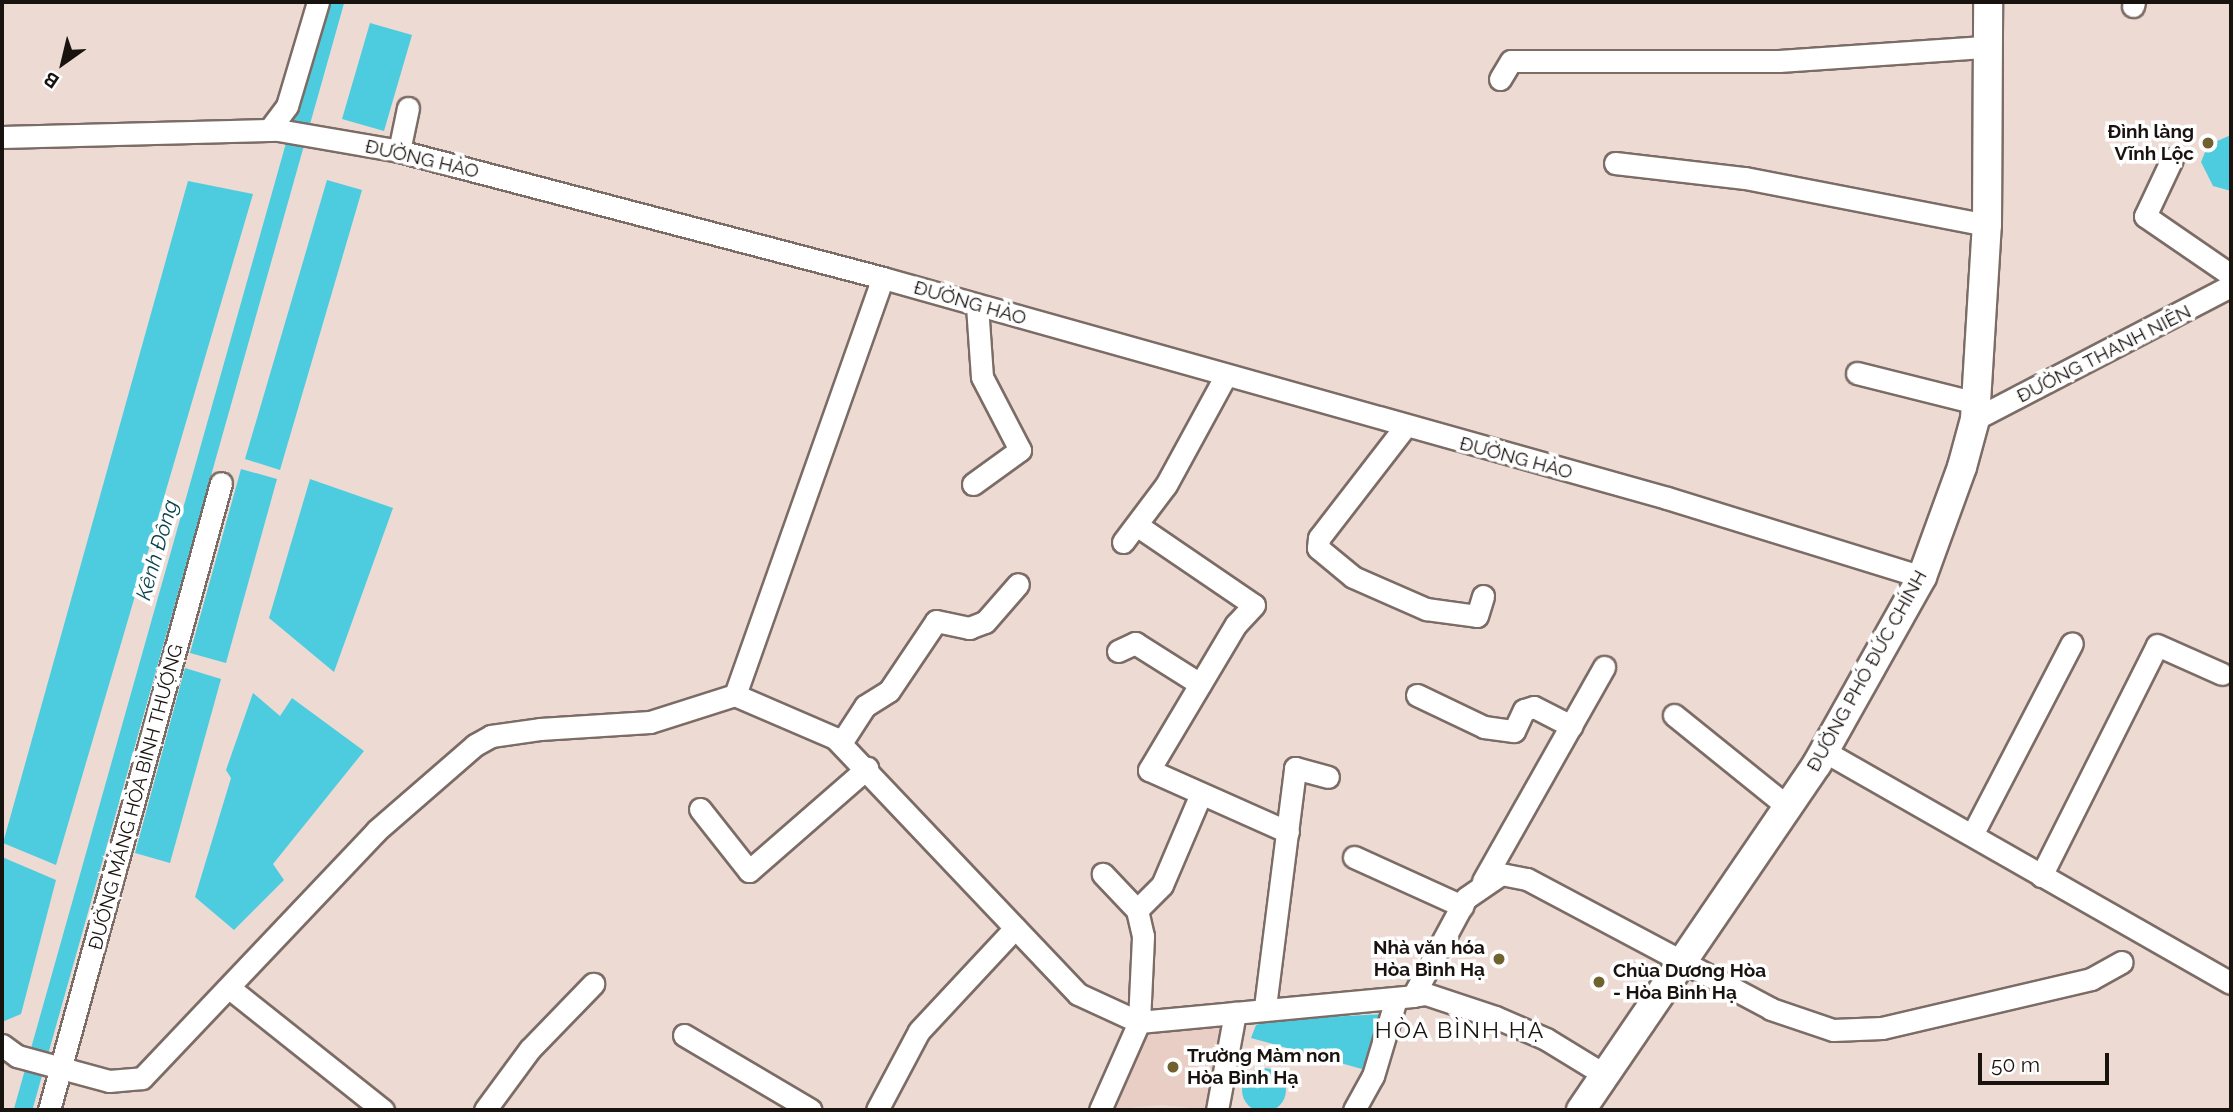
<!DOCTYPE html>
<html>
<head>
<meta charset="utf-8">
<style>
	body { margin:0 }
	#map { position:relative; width:2233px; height:1112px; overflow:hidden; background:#ecdad3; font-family:Raleway,sans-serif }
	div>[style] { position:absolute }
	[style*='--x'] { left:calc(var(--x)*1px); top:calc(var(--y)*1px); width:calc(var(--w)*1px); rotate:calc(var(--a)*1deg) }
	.built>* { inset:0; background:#e8cec4 }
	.water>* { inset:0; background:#4dccdf }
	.round { border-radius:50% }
	.canal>* { height:18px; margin:-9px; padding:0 9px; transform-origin:9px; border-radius:9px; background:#4dccdf }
	.roads { filter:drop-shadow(2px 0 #7c6c66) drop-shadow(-2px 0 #7c6c66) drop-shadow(0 2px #7c6c66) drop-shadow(0 -2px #7c6c66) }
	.minor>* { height:21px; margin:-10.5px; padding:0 10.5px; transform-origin:10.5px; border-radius:10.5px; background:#fff }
	.secondary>* { height:28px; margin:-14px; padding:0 14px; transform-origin:14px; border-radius:14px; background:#fff }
	.dots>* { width:19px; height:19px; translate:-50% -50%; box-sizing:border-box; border:4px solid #fff; border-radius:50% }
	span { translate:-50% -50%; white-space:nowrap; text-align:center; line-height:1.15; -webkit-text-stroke:7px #fff; paint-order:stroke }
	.poi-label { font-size:19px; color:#191310; font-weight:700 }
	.right { translate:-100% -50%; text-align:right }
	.left { translate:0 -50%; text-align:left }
	.street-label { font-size:19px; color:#191310 }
	.water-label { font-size:21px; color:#09444c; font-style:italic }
	.quarter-label { font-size:23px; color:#191310; letter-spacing:2px }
	.frame { position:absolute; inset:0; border:4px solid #191310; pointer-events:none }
	.north { position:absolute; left:28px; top:28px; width:70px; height:70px; -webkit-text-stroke:5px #fff; paint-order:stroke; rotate:214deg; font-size:19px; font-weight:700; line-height:28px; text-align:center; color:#191310 }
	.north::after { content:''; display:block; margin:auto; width:24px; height:32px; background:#191310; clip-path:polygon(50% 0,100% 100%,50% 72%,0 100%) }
	.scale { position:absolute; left:1978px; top:1053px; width:131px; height:32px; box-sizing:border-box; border:4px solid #191310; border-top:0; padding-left:9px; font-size:21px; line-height:24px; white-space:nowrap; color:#191310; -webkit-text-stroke:5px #fff; paint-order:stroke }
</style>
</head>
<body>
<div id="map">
	<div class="built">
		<i style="clip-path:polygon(1229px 1015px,1214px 1110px,1161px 1105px,1105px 1110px,1142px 1029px)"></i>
	</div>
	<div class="water">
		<i style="clip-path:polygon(370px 23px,412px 35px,384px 131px,342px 119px)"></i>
		<i style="clip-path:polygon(2231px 135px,2231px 191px,2213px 186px,2201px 162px,2208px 145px)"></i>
		<i style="clip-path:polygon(327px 180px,362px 190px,280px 470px,245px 459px)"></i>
		<i style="clip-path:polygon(188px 181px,253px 194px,56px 865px,3px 843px)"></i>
		<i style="clip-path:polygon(241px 469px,277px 479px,226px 663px,190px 653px)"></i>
		<i style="clip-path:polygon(310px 479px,393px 508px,334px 672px,269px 618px)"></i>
		<i style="clip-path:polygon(185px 668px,221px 679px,170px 863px,135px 853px)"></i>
		<i style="clip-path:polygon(253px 693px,280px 716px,292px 698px,364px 751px,273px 864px,284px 880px,234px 930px,195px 897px,231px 778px,226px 770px)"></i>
		<i style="clip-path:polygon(2px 857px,56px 880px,21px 1014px,2px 1022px)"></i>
		<i style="clip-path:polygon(1385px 1014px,1369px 1071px,1251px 1038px,1256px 1025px,1270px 1020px)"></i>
		<i class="round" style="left:1242px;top:1068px;width:44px;height:44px"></i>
	</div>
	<div class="canal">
		<i style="--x:23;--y:1110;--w:1151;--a:-74.27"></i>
	</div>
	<div class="roads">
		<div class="minor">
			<i style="--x:2133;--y:6;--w:4;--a:-76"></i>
			<i style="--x:1500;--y:79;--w:21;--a:-59"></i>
			<i style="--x:1511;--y:61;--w:268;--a:0"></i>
			<i style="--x:1779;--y:61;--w:205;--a:-3.9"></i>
			<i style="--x:269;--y:130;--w:30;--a:-53"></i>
			<i style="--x:287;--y:106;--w:109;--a:-73.4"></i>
			<i style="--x:2;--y:137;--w:276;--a:-1.5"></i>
			<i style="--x:278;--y:130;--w:123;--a:9.8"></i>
			<i style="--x:399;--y:151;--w:500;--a:14.7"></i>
			<i style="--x:883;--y:278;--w:814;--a:15.67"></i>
			<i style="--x:1667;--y:498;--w:267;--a:17.2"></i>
			<i style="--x:399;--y:151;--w:44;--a:-78.2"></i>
			<i style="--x:2172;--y:159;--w:63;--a:115.3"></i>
			<i style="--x:2145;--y:216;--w:104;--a:34.5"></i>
			<i style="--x:1615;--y:163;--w:131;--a:6.6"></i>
			<i style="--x:1745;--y:178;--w:247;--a:11"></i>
			<i style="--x:1857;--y:373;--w:123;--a:14.1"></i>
			<i style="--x:1975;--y:419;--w:288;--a:-27.5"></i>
			<i style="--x:1404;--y:428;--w:139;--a:127.7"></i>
			<i style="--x:1319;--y:538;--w:10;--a:96"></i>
			<i style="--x:1318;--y:548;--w:45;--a:39.6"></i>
			<i style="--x:1353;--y:577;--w:80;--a:23.7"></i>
			<i style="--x:1426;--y:609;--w:51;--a:7.8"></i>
			<i style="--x:1477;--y:616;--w:21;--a:-73"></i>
			<i style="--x:973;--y:484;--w:58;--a:-35.9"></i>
			<i style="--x:1020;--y:450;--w:82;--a:-117.5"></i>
			<i style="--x:982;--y:377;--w:72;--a:-94"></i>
			<i style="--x:1138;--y:526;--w:140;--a:34.3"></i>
			<i style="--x:1254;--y:605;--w:26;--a:133"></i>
			<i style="--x:1236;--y:624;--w:170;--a:120.8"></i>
			<i style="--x:1149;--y:770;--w:152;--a:24"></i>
			<i style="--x:1123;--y:542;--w:71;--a:-53"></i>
			<i style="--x:1166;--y:485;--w:123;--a:-61.4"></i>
			<i style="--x:1118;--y:651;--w:19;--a:-25"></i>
			<i style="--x:1135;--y:643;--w:77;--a:32.2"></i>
			<i style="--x:735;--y:695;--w:442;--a:-70.5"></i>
			<i style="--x:1417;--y:695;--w:74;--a:25.5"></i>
			<i style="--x:1484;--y:727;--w:30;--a:8"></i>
			<i style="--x:1514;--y:731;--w:23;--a:-65"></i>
			<i style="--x:1524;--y:710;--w:10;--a:-17"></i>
			<i style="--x:1534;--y:707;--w:42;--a:27.2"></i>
			<i style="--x:1674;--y:715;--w:146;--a:38.9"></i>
			<i style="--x:841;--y:743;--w:44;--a:-57"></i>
			<i style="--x:865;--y:706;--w:28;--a:-32"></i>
			<i style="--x:889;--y:691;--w:84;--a:-56.1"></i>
			<i style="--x:936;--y:621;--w:34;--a:12"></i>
			<i style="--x:969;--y:628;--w:17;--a:-21"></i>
			<i style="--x:985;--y:622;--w:50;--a:-49"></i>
			<i style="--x:1824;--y:751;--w:468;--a:29.7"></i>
			<i style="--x:700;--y:809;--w:79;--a:51.7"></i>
			<i style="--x:749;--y:871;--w:157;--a:-41.1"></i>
			<i style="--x:1972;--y:835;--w:216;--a:-62.5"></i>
			<i style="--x:1354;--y:857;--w:119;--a:24.4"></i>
			<i style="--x:2041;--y:876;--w:258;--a:-63.3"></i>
			<i style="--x:2157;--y:645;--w:71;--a:24"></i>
			<i style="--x:1483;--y:881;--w:246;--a:-60.5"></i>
			<i style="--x:1137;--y:910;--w:35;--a:-45"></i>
			<i style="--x:1162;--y:885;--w:97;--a:-66.9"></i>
			<i style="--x:232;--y:990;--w:193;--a:38.5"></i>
			<i style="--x:1413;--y:996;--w:13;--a:-9"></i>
			<i style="--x:1426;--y:994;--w:73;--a:18.4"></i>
			<i style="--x:1495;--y:1017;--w:56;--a:23.3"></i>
			<i style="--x:1546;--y:1039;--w:69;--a:31.4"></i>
			<i style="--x:1265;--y:1007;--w:241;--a:-82.8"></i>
			<i style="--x:1295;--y:768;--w:34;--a:15"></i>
			<i style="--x:684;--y:1035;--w:147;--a:30.6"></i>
			<i style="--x:2;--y:1045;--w:19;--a:36"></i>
			<i style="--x:17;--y:1056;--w:95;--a:15.2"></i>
			<i style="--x:109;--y:1081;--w:33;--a:-5"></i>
			<i style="--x:142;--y:1078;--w:340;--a:-46.5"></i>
			<i style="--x:376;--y:831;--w:131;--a:-41"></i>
			<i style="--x:475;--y:745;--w:18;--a:-29"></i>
			<i style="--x:491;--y:736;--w:49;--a:-8.1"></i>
			<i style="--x:540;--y:729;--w:110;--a:-3.6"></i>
			<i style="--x:650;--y:722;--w:89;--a:-17.6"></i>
			<i style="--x:735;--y:695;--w:109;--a:23.3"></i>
			<i style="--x:835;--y:738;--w:353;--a:46.5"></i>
			<i style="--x:1078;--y:994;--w:67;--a:24.7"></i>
			<i style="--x:1139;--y:1022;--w:275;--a:-5.4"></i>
			<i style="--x:1413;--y:996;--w:111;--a:-61.6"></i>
			<i style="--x:1466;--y:898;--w:42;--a:-34.4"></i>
			<i style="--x:1501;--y:874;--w:26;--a:11"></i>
			<i style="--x:1527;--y:879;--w:276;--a:28"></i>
			<i style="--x:1771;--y:1009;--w:65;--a:18.7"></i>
			<i style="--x:1833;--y:1030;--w:49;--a:-2.3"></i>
			<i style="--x:1882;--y:1028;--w:215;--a:-13.2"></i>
			<i style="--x:2091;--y:979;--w:35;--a:-29"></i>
			<i style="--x:49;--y:1110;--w:650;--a:-74.66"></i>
			<i style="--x:485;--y:1110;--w:76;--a:-53.6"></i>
			<i style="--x:530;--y:1049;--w:91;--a:-45.9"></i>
			<i style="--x:877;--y:1110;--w:89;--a:-62"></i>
			<i style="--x:919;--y:1031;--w:141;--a:-47"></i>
			<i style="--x:1100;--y:1110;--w:96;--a:-66.1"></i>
			<i style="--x:1139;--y:1022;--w:86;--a:-87.3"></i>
			<i style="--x:1143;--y:936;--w:27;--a:-103"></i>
			<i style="--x:1137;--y:910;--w:50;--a:-133.4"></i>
			<i style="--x:1217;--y:1110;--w:99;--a:-79.5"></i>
			<i style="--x:1354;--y:1110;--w:39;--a:-61"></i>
			<i style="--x:1373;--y:1076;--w:77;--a:-73.4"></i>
		</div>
		<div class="secondary">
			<i style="--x:1581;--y:1110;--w:419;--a:-55.7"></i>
			<i style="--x:1817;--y:764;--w:214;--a:-60.7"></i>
			<i style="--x:1922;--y:577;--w:117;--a:-70"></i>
			<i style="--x:1962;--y:467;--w:50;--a:-74.8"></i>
			<i style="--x:1975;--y:419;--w:194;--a:-86.5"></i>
			<i style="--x:1987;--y:225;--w:223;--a:-89.7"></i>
		</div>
	</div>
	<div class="dots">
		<i style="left:2208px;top:143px;background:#6f622f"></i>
		<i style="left:1499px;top:959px;background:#6f622f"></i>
		<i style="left:1599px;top:982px;background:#6f622f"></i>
		<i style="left:1173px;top:1067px;background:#6f622f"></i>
	</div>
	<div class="poi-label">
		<span class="right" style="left:2194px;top:143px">Đình làng<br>Vĩnh Lộc</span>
		<span class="right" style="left:1485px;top:959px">Nhà văn hóa<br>Hòa Bình Hạ</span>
		<span class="left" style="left:1613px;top:982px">Chùa Dương Hòa<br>- Hòa Bình Hạ</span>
		<span class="left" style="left:1187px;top:1067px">Trường Màm non<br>Hòa Bình Hạ</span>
	</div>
	<div class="street-label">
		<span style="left:422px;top:159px;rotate:13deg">ĐƯỜNG HÀO</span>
		<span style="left:970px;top:303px;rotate:16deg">ĐƯỜNG HÀO</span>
		<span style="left:2104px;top:354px;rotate:-27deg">ĐƯỜNG THANH NIÊN</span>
		<span style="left:1516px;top:458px;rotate:15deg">ĐƯỜNG HÀO</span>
		<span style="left:1867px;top:671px;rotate:-61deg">ĐƯỜNG PHÓ ĐỨC CHÍNH</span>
		<span style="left:136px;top:797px;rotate:-75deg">ĐƯỜNG MÁNG HÒA BÌNH THƯỢNG</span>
	</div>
	<div class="water-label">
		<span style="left:157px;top:550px;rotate:-74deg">Kênh Đông</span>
	</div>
	<div class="quarter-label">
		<span style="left:1460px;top:1030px">HÒA BÌNH HẠ</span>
	</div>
	<div class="frame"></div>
	<div class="north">B</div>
	<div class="scale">50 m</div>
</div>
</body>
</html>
